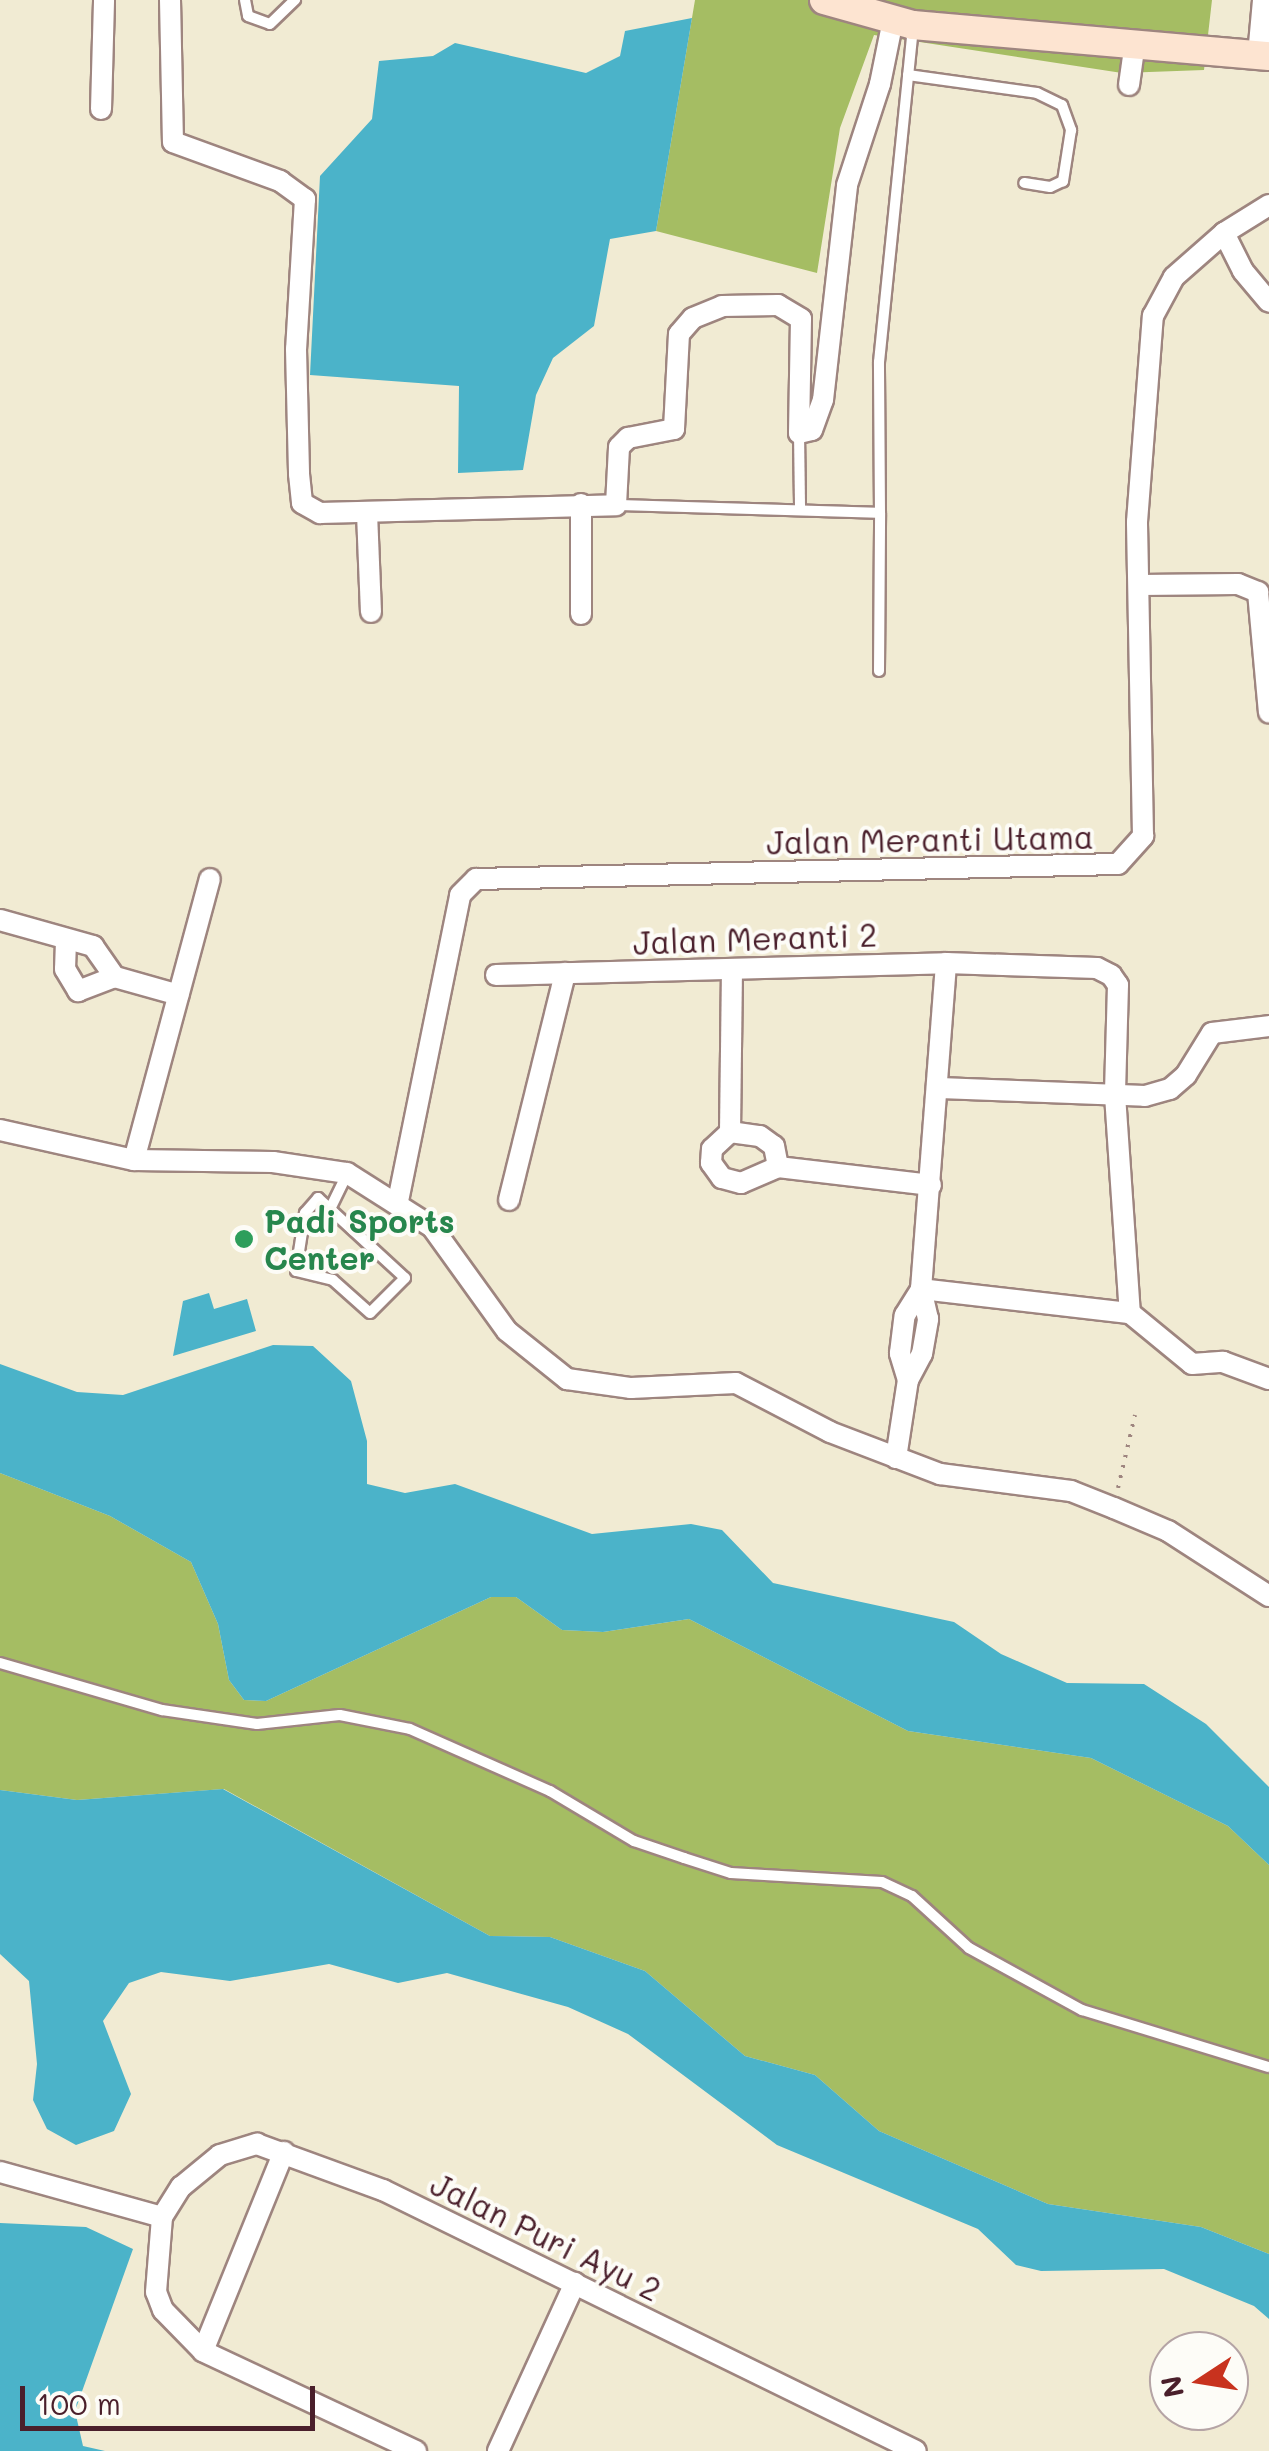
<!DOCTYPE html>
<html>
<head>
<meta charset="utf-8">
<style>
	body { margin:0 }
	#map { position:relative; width:1269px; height:2451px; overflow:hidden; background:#f1ebd3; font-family:Mali,sans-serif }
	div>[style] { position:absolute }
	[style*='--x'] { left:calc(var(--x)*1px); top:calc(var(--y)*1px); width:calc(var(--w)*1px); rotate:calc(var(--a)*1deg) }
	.green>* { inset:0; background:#a5bd63 }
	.water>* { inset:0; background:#4bb3c9 }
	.path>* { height:4px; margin-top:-2px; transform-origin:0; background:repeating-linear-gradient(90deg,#9e857f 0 2.5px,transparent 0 10.5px) }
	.roads { filter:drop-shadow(2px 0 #9e857f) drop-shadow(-2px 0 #9e857f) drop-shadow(0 2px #9e857f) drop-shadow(0 -2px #9e857f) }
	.service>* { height:10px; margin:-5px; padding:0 5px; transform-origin:5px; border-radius:5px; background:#fff }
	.minor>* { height:20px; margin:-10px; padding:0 10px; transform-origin:10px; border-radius:10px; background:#fff }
	.tertiary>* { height:25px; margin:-12.5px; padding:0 12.5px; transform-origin:12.5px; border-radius:12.5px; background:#fff }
	.secondary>* { height:28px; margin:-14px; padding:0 14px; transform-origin:14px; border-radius:14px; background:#fde4d1 }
	.dots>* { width:28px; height:28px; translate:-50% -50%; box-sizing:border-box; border:5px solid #fdfcf7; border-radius:50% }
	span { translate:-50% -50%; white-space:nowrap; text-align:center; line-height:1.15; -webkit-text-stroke:8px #fdfcf7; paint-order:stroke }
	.street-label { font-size:32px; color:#4a1f2b }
	.leisure-label { font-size:32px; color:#27864d; font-weight:700 }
	.left { translate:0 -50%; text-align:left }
	.north { position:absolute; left:1149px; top:2331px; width:100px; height:100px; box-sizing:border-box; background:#fdfcf7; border:2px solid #b5a4a5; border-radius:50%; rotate:258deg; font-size:28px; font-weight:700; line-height:40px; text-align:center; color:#4a1f2b }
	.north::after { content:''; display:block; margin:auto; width:35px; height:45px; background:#c8321e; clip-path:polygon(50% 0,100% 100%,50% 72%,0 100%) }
	.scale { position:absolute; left:20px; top:2386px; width:295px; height:45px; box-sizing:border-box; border:5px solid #4a1f2b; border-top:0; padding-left:12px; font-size:30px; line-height:35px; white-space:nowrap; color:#4a1f2b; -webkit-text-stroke:8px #fdfcf7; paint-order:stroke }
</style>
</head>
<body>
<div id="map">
	<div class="green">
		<i style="clip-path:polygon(695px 0,1212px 0,1204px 70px,1122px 73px,874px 35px,840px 128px,817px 273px,656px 231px)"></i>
		<i style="clip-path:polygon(0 1473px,110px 1516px,191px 1562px,218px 1624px,229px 1680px,244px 1700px,266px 1701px,491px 1597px,516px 1597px,562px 1630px,603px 1632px,689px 1619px,908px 1731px,1091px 1758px,1228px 1826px,1269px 1865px,1269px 2254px,1201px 2227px,1048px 2204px,879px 2131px,815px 2075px,745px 2056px,645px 1971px,550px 1937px,490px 1936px,224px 1789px,77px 1800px,0 1790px)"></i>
	</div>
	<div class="water">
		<i style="clip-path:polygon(692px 18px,656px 231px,610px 239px,594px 326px,553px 358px,536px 395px,523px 470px,458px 473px,459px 386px,310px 375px,320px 176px,372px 119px,379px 61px,433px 56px,455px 43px,586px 73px,620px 56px,625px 31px)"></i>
		<i style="clip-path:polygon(209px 1293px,214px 1309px,247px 1299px,256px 1331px,173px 1356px,183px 1301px)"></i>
		<i style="clip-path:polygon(273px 1345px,313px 1346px,351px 1381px,367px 1441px,367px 1484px,405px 1493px,455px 1484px,592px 1534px,691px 1524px,722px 1530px,773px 1583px,954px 1622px,1001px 1654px,1067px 1683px,1144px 1684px,1206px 1724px,1269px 1787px,1269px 1865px,1228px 1826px,1091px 1758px,908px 1731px,689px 1619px,603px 1632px,562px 1630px,516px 1597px,491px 1597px,266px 1701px,244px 1700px,229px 1680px,218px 1624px,191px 1562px,110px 1516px,0 1473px,0 1364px,77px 1392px,123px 1395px)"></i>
		<i style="clip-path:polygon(223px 1789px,490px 1936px,550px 1937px,645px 1971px,745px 2056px,815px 2075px,879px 2131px,1048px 2204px,1201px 2227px,1269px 2254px,1269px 2319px,1254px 2306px,1164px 2269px,1041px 2271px,1016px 2265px,978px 2229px,777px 2145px,628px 2034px,568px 2007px,447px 1973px,398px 1983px,329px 1964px,230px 1981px,161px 1972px,129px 1983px,103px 2021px,131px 2094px,114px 2131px,76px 2145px,47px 2129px,33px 2100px,37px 2064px,29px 1981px,0 1954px,0 1790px,77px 1800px)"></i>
		<i style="clip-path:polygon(0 2223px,86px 2227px,133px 2249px,75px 2411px,83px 2446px,105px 2451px,0 2451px)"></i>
	</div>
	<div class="path">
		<i style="--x:1118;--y:1488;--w:75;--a:-76.9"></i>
	</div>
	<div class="roads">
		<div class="service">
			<i style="--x:245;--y:0;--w:16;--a:79"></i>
			<i style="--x:248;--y:16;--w:23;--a:20"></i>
			<i style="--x:270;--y:24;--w:35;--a:-44"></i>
			<i style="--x:908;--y:75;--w:130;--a:7.9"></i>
			<i style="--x:1037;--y:93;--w:28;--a:26"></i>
			<i style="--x:1062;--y:105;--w:27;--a:70"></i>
			<i style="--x:1071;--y:130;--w:52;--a:98.9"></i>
			<i style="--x:1063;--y:181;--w:14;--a:155"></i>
			<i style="--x:1050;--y:187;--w:26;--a:-171"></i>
			<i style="--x:799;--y:433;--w:75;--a:89.2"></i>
			<i style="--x:616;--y:505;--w:264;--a:1.7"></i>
			<i style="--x:880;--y:513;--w:151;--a:-90.4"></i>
			<i style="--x:879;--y:362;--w:338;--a:-84.2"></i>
			<i style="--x:879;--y:671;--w:158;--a:-89.6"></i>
			<i style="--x:318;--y:1198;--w:118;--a:42.6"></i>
			<i style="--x:405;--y:1278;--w:49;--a:135"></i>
			<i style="--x:370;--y:1313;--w:50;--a:-138.3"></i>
			<i style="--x:333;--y:1280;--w:38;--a:-166"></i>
			<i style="--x:296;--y:1271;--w:59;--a:-81.2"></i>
			<i style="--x:305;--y:1213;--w:20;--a:-49"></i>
			<i style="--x:331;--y:1207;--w:37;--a:-64"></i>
			<i style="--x:0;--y:1663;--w:169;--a:16.2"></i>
			<i style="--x:162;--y:1710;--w:96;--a:8.4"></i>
			<i style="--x:257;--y:1724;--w:83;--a:-6.2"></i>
			<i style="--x:340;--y:1715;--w:71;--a:11.3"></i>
			<i style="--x:410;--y:1729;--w:153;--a:23.9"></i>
			<i style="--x:550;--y:1791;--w:98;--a:30.8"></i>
			<i style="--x:634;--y:1841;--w:53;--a:18.8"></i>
			<i style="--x:684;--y:1858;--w:49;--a:17.7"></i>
			<i style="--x:731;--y:1873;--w:151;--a:3.4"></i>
			<i style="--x:882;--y:1882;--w:33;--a:25"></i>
			<i style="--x:912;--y:1896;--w:77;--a:42.4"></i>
			<i style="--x:969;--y:1948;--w:129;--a:28.8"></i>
			<i style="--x:1082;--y:2010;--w:195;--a:17"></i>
		</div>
		<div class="minor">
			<i style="--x:170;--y:0;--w:142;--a:88.8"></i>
			<i style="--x:173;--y:142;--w:114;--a:20"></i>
			<i style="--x:280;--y:181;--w:31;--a:36"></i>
			<i style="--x:305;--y:199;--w:150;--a:93.4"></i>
			<i style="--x:296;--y:349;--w:125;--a:88.6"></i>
			<i style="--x:299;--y:474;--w:29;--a:84"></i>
			<i style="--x:302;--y:503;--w:21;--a:29"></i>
			<i style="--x:320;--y:513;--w:296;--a:-1.5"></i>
			<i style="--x:616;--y:505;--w:58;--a:-87"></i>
			<i style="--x:619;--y:447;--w:13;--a:-45"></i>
			<i style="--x:628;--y:438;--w:47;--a:-11.1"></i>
			<i style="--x:674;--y:429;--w:95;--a:-87"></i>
			<i style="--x:679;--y:334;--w:21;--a:-49"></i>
			<i style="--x:693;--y:318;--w:31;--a:-22"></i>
			<i style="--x:722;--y:306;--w:56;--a:-1"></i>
			<i style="--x:778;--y:305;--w:27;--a:31"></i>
			<i style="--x:801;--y:319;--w:114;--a:91"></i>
			<i style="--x:799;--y:433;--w:13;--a:-13"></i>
			<i style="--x:812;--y:430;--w:32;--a:-70"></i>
			<i style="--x:823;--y:400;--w:216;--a:-83.6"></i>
			<i style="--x:847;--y:185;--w:106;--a:-71.9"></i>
			<i style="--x:880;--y:84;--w:65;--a:-78.5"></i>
			<i style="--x:1129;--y:85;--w:37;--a:-82"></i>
			<i style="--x:101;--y:109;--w:109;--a:-88.4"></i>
			<i style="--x:1224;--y:233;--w:42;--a:63.4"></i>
			<i style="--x:1243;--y:271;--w:40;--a:50"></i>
			<i style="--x:581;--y:504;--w:110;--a:90"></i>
			<i style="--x:367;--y:513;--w:99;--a:87.7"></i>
			<i style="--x:1140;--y:585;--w:98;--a:-0.6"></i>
			<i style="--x:1238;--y:584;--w:22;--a:22"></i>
			<i style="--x:1258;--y:592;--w:121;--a:84.8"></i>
			<i style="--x:0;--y:920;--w:97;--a:15.6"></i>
			<i style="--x:93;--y:946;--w:38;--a:55"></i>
			<i style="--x:115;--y:977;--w:66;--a:15.7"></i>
			<i style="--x:66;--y:941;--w:28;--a:92"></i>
			<i style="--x:65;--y:969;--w:26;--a:59"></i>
			<i style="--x:78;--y:991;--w:40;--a:-21"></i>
			<i style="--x:496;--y:975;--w:450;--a:-1.5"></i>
			<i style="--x:946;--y:963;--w:151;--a:1.9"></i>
			<i style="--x:1097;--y:968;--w:16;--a:27"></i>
			<i style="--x:1111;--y:975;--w:12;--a:55"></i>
			<i style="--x:1118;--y:985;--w:110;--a:91.6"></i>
			<i style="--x:1115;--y:1095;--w:219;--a:86.1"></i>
			<i style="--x:940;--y:1088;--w:205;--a:2.2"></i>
			<i style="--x:1145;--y:1096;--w:26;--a:-16"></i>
			<i style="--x:1170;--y:1089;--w:21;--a:-41"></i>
			<i style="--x:1186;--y:1075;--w:49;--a:-58.2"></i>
			<i style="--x:1212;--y:1033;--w:57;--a:-7"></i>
			<i style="--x:0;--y:1130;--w:137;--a:12.6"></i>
			<i style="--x:134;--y:1160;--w:139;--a:0.8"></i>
			<i style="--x:273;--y:1162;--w:75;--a:8.5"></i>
			<i style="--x:347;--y:1173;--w:101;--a:32.4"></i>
			<i style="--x:432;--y:1227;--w:128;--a:54.2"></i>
			<i style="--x:507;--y:1331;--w:77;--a:38.7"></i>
			<i style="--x:567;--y:1379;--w:65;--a:8"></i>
			<i style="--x:631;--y:1388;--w:105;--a:-2.7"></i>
			<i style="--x:736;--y:1383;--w:106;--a:27.5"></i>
			<i style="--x:830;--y:1432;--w:118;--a:20.9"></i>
			<i style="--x:940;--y:1474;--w:132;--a:7.4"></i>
			<i style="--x:1071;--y:1491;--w:46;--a:21.6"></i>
			<i style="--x:1114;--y:1508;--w:59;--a:23.1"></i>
			<i style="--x:1168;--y:1531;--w:120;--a:32.8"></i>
			<i style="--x:730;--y:1132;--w:30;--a:8"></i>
			<i style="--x:760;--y:1136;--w:17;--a:36"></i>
			<i style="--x:774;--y:1146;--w:21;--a:79"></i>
			<i style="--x:778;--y:1167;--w:40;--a:156.6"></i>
			<i style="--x:741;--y:1183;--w:20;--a:-165"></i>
			<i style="--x:722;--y:1178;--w:19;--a:-126"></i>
			<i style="--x:711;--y:1163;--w:14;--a:-86"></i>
			<i style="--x:712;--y:1149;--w:25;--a:-43"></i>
			<i style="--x:730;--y:1132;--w:163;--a:-89.3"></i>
			<i style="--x:134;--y:1160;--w:291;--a:-74.9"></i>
			<i style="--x:778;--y:1167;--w:154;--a:6.7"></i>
			<i style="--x:509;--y:1200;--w:234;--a:-76.1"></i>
			<i style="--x:398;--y:1201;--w:312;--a:-78.5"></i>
			<i style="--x:460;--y:895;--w:23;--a:-45"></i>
			<i style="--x:476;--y:879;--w:642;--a:-1.34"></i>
			<i style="--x:1118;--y:864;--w:38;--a:-48"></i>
			<i style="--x:1143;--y:836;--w:314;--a:-91.1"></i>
			<i style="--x:1137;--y:522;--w:207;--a:-85.6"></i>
			<i style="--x:1153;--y:316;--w:44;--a:-61.7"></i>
			<i style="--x:1174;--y:277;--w:67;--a:-41.3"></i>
			<i style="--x:1224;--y:233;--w:53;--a:-31.9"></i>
			<i style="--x:921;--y:1289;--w:210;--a:6.6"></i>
			<i style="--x:1130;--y:1313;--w:80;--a:39.4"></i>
			<i style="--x:1192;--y:1364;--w:31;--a:-4"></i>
			<i style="--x:1223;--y:1362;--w:49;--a:20.3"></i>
			<i style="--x:908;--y:1380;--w:28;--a:-107"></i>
			<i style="--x:900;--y:1353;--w:38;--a:-83"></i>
			<i style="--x:905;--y:1315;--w:31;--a:-58"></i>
			<i style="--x:896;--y:1458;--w:79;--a:-81.3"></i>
			<i style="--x:908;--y:1380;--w:30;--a:-62"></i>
			<i style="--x:922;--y:1354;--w:36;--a:-80"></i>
			<i style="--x:928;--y:1319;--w:31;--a:-103"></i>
			<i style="--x:921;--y:1289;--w:327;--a:-85.6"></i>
			<i style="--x:0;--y:2172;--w:168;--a:15.5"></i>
			<i style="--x:203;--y:2351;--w:215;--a:-67.9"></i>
			<i style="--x:416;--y:2451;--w:235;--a:-154.9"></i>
			<i style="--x:203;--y:2351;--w:57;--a:-134.3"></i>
			<i style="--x:163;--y:2310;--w:19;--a:-111"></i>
			<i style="--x:156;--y:2292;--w:75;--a:-85.4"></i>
			<i style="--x:162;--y:2217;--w:36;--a:-58"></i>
			<i style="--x:181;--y:2187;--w:50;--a:-39.4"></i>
			<i style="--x:220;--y:2155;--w:39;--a:-17"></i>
			<i style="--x:257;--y:2144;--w:134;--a:20.1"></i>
			<i style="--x:383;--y:2190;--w:593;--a:26.09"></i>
			<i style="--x:498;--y:2451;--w:185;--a:-65.4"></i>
		</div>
		<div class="tertiary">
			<i style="--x:1260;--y:55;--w:55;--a:-84.8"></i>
		</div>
		<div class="secondary">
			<i style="--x:824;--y:0;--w:92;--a:15.7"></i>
			<i style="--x:913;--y:25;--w:357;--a:5"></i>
		</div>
	</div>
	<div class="dots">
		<i style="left:244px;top:1239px;background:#2e9e5b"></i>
	</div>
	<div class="street-label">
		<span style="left:930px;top:839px;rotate:-1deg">Jalan Meranti Utama</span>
		<span style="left:755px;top:938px;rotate:-2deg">Jalan Meranti 2</span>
		<span style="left:546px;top:2236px;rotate:26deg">Jalan Puri Ayu 2</span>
	</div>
	<div class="leisure-label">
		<span class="left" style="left:264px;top:1239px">Padi Sports<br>Center</span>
	</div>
	<div class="north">N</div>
	<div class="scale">100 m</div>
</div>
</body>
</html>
